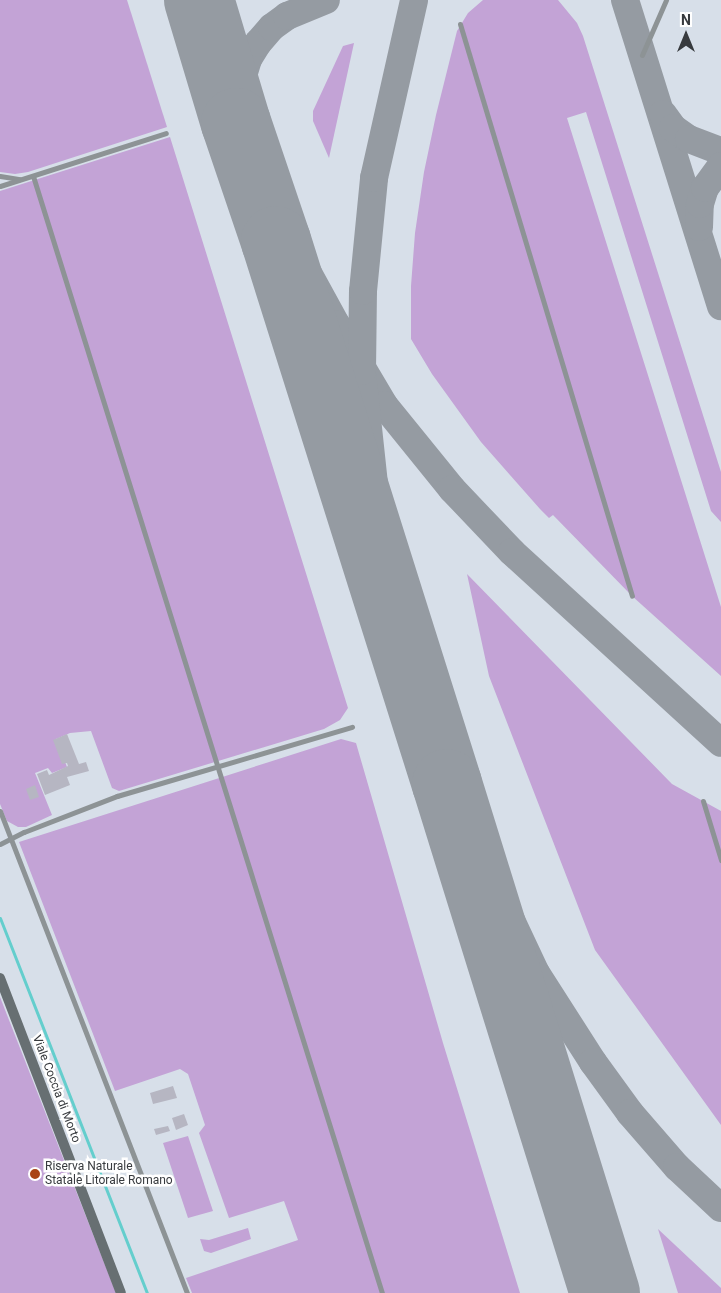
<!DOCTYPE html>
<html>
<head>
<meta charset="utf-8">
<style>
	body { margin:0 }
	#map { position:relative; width:721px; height:1293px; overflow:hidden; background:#d7dfe9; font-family:Roboto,sans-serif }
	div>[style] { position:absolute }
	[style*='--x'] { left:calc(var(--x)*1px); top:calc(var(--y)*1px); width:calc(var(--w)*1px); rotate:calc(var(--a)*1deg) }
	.green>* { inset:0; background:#c3a3d6 }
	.stream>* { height:3px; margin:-1.5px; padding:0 1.5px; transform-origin:1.5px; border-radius:1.5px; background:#64cecd }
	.taxiway>* { height:28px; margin:-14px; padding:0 14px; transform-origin:14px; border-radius:14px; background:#959ba2 }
	.runway>* { height:70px; margin:-35px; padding:0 35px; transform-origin:35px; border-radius:35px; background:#959ba2 }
	.building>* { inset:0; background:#b6b6c2 }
	.lane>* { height:5px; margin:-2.5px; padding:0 2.5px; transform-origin:2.5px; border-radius:2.5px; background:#8d9395 }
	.secondary>* { height:10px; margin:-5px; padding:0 5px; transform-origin:5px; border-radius:5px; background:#676f72 }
	.dots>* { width:14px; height:14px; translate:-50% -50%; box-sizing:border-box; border:2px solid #fff; border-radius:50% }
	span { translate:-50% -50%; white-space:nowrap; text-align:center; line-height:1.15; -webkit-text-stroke:5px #fff; paint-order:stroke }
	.street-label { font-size:12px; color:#373a3e }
	.poi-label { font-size:12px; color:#373a3e }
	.left { translate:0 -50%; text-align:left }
	.north { position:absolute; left:661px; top:10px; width:50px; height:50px; -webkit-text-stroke:4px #fff; paint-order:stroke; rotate:0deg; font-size:14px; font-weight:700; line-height:20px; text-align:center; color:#373a3e }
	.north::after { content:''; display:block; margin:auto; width:18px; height:22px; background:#373a3e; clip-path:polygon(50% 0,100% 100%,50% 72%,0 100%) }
</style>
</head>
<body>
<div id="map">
	<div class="green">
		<i style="clip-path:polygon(0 0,127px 0,167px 127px,28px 172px,15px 174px,0 172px)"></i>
		<i style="clip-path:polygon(483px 0,558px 0,577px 23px,583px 36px,721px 472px,721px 522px,711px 511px,586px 112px,567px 118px,721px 607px,721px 676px,632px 596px,553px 515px,549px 518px,540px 509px,481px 442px,432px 374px,411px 339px,411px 286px,415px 233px,424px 172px,436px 115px,457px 31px,468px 13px)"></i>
		<i style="clip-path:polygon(354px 43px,329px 158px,313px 121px,313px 111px,343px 46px)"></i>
		<i style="clip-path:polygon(170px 137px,348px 708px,340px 720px,324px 729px,119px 791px,112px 788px,91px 731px,70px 733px,56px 739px,67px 767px,52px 773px,48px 768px,35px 773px,52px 815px,26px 827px,18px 827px,7px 821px,0 804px,0 191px)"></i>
		<i style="clip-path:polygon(467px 574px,672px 784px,721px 811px,721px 1125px,595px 950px,489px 676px)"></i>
		<i style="clip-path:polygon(341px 739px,356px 743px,443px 1043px,520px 1293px,192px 1293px,186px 1278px,298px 1240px,284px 1201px,229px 1218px,199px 1133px,205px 1125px,188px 1074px,180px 1069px,115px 1091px,19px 842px)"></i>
		<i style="clip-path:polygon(0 997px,116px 1293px,0 1293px)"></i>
		<i style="clip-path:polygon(188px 1136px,213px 1211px,188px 1218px,163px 1143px)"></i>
		<i style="clip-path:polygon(248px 1228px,251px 1239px,211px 1253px,204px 1251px,200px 1239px,209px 1240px)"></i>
		<i style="clip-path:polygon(658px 1229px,721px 1288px,721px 1293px,678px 1293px)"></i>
	</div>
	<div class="stream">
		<i style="--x:0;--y:918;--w:403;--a:68.6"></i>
	</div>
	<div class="taxiway">
		<i style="--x:625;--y:0;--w:321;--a:72.6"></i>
		<i style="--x:211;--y:39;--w:142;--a:68.9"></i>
		<i style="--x:262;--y:171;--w:99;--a:66.3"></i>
		<i style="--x:302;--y:262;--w:71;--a:61.3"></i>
		<i style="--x:336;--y:324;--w:94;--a:59.3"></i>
		<i style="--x:384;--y:405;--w:108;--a:51"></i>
		<i style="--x:452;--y:489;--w:87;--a:46.4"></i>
		<i style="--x:512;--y:552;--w:283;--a:42.4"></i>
		<i style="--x:239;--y:109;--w:30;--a:-84"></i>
		<i style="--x:242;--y:79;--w:21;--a:-73"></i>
		<i style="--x:248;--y:59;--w:19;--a:-58"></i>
		<i style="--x:258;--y:43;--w:21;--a:-49"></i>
		<i style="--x:272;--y:27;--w:19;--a:-36"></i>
		<i style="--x:287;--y:16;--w:42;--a:-22.3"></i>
		<i style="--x:663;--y:114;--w:17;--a:54"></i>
		<i style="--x:673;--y:128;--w:19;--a:35"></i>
		<i style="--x:689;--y:139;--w:34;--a:21"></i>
		<i style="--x:699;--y:227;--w:23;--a:-88"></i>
		<i style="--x:700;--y:204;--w:17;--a:-73"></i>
		<i style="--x:705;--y:188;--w:27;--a:-54"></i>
		<i style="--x:408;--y:662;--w:181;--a:-100.8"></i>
		<i style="--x:374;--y:484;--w:114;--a:-96.1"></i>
		<i style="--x:362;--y:371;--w:80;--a:-89.3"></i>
		<i style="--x:363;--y:291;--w:114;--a:-84.4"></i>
		<i style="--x:374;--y:178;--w:182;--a:-77.3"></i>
		<i style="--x:447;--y:784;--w:209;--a:64.8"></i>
		<i style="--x:536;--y:973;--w:106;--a:57.4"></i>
		<i style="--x:593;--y:1062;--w:63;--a:54"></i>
		<i style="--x:630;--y:1113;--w:72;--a:49"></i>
		<i style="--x:677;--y:1167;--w:60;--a:43"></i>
	</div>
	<div class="runway">
		<i style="--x:199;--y:0;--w:128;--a:73.3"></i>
		<i style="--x:236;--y:123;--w:125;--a:71.3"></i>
		<i style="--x:276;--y:241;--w:569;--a:72.52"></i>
		<i style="--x:447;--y:784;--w:533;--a:72.76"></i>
	</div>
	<div class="building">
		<i style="clip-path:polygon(67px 734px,79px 764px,86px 762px,89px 771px,67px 777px,70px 785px,45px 795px,37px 774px,47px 770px,49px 775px,68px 766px,67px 763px,62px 764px,53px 740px)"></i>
		<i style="clip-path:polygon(35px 785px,39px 797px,30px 800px,26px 789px)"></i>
		<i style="clip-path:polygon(173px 1086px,177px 1098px,153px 1104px,150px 1093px)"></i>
		<i style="clip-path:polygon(184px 1114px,188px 1125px,176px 1130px,172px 1118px)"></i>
		<i style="clip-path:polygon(168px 1126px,170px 1131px,156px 1135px,154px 1129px)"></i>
	</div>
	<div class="lane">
		<i style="--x:460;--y:24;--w:597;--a:73.26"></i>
		<i style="--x:642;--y:55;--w:60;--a:-66.4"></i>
		<i style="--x:0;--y:176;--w:20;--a:9"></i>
		<i style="--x:33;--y:176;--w:1170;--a:72.65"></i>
		<i style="--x:0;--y:186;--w:174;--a:-17.7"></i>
		<i style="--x:703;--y:801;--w:62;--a:73"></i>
		<i style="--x:0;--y:811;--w:517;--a:68.8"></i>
		<i style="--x:0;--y:844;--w:27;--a:-27"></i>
		<i style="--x:24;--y:832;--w:100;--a:-21.2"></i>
		<i style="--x:117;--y:796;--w:245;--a:-16.4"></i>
	</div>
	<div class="secondary">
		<i style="--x:0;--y:978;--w:337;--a:69"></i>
	</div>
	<div class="dots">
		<i style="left:35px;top:1174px;background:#a94415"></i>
	</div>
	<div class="street-label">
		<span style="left:56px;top:1089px;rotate:69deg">Viale Coccia di Morto</span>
	</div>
	<div class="poi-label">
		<span class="left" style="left:45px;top:1174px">Riserva Naturale<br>Statale Litorale Romano</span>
	</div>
	<div class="north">N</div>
</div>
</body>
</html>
